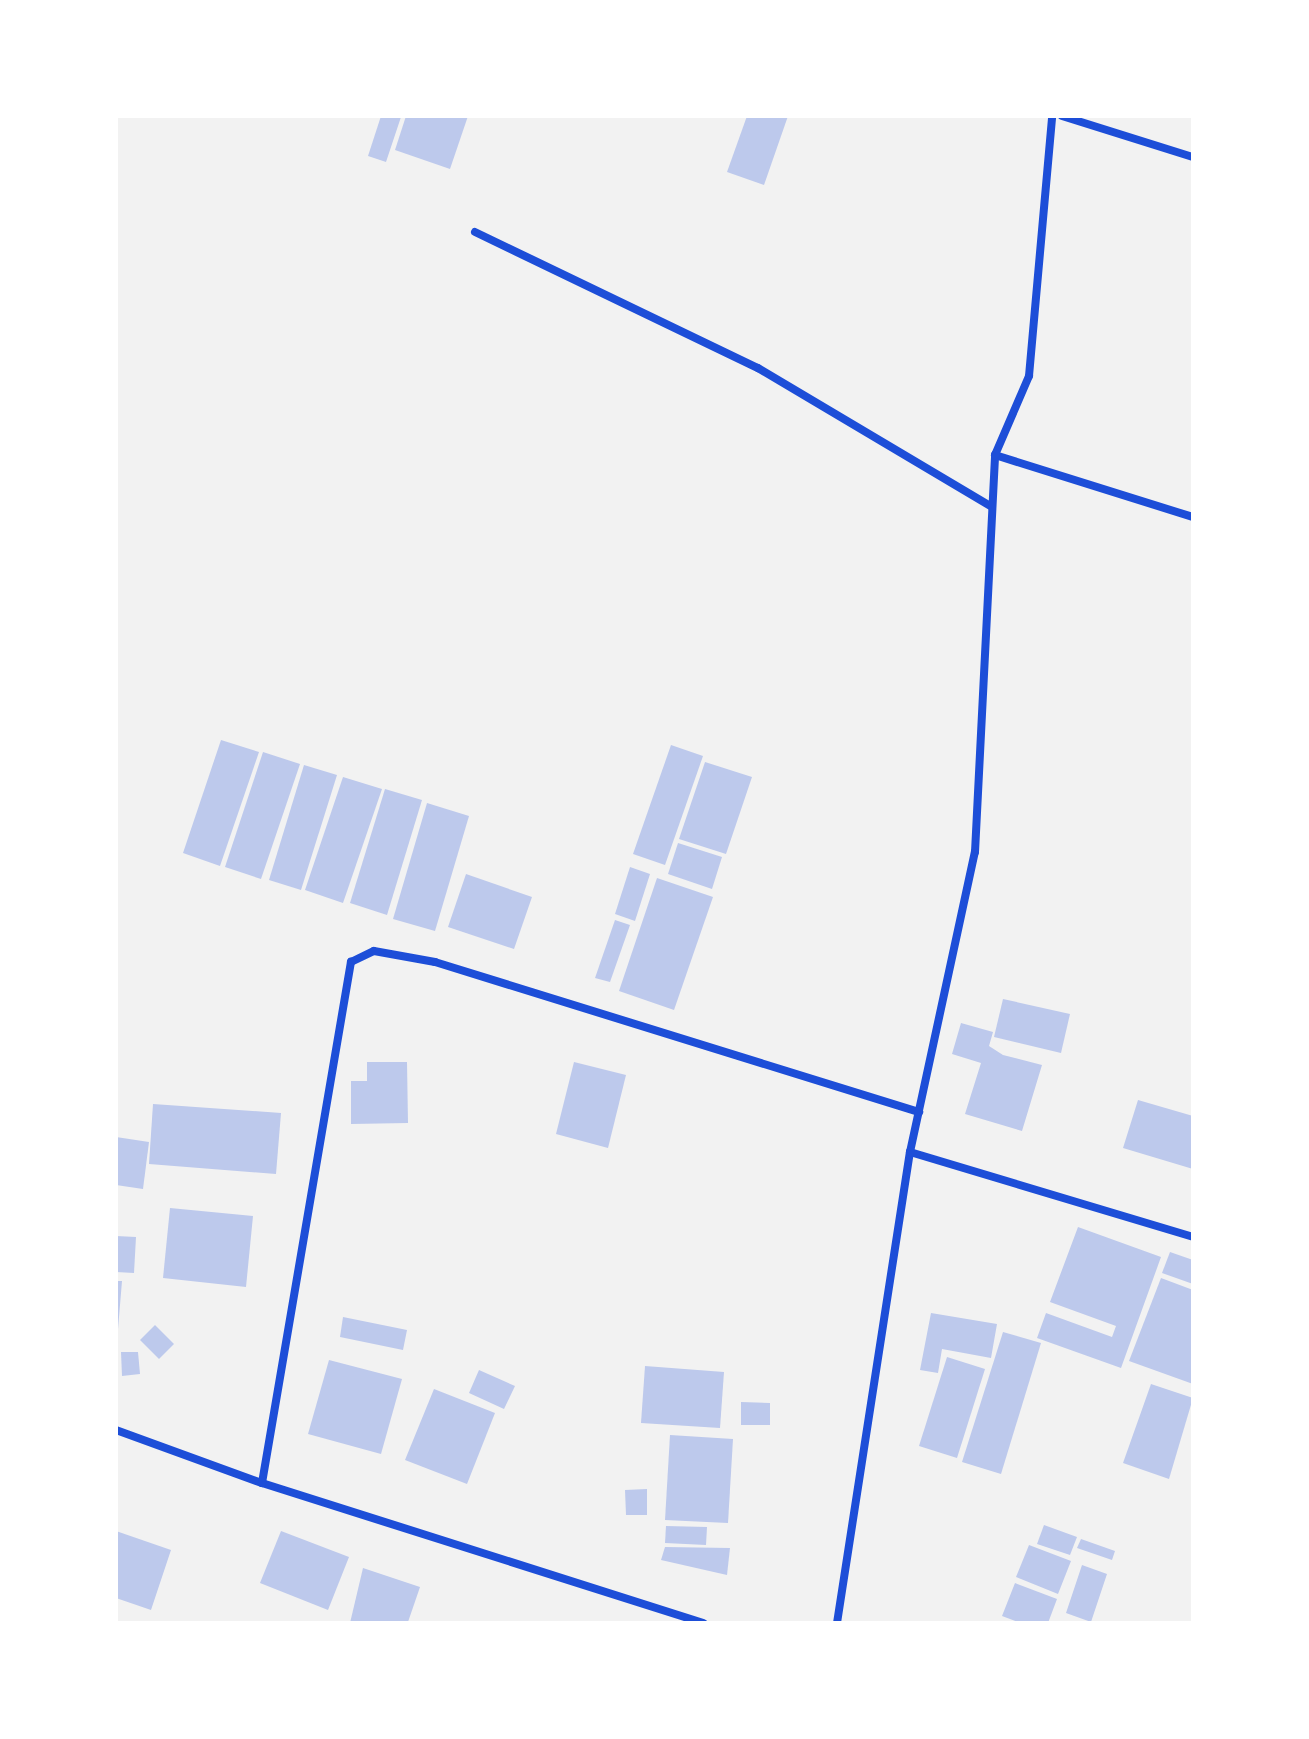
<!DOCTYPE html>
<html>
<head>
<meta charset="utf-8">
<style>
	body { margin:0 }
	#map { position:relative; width:1309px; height:1739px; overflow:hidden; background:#f2f2f2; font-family:Barlow,sans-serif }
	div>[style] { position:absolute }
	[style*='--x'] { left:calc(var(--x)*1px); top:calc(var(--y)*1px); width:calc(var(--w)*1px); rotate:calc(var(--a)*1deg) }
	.building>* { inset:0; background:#bdc9ec }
	.minor>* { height:8px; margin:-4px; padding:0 4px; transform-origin:4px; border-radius:4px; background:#1d4ed8 }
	span { translate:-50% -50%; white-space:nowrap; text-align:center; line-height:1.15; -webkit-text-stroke:6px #fff; paint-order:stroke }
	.frame { position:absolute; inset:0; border:118px solid #fff; pointer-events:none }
</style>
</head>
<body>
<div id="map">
	<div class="building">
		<i style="clip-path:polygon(381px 116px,401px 117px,386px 162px,368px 156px)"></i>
		<i style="clip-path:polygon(406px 116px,468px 116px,450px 169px,395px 150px)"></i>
		<i style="clip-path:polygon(747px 116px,788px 116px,764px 185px,727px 172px)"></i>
		<i style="clip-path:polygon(221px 740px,259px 752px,220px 866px,183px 853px)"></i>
		<i style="clip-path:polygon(671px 745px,703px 756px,665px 865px,633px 854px)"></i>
		<i style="clip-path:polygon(263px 752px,300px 764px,261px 879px,225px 867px)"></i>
		<i style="clip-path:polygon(705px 762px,752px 777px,726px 854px,679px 839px)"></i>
		<i style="clip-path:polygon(304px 765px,337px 775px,301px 890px,269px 880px)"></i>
		<i style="clip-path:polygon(343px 777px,382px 789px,343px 903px,305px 890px)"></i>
		<i style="clip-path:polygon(385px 789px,422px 800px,387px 915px,350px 903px)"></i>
		<i style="clip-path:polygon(427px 803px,469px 816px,435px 931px,393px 919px)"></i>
		<i style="clip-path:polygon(678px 843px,722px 857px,712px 889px,668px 874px)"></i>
		<i style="clip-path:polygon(630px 867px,650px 874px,635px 921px,615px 914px)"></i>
		<i style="clip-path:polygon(466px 874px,532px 897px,514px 949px,448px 927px)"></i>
		<i style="clip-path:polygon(657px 878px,713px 897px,674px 1010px,619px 991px)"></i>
		<i style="clip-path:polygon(615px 920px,630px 925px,610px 982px,595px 978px)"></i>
		<i style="clip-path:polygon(1003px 999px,1070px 1014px,1061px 1053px,994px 1037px)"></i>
		<i style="clip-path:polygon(961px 1023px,993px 1032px,989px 1046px,1003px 1055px,1042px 1065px,1022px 1131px,965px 1114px,981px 1063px,952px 1054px)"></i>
		<i style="clip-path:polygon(367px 1062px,407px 1062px,408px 1123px,351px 1124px,351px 1081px,367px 1081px)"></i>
		<i style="clip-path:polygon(574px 1062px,626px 1075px,608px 1148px,556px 1134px)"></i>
		<i style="clip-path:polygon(1138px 1100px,1193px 1116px,1193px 1169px,1123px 1148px)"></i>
		<i style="clip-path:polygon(153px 1104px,281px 1113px,276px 1174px,149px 1164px)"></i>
		<i style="clip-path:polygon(116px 1137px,149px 1142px,143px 1189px,116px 1185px)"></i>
		<i style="clip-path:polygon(170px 1208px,253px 1216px,246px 1287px,163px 1278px)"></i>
		<i style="clip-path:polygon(1078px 1227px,1161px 1257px,1121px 1368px,1037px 1338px,1046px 1313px,1112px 1337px,1116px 1326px,1050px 1302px)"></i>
		<i style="clip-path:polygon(116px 1236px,136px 1237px,134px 1273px,116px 1272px)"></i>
		<i style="clip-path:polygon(1170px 1252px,1193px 1260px,1193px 1284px,1162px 1273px)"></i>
		<i style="clip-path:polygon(1161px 1278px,1193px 1290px,1193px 1384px,1129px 1361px)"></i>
		<i style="clip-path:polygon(116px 1281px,122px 1281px,118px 1329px,116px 1328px)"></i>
		<i style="clip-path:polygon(931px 1313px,997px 1324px,991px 1358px,942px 1349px,938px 1373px,920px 1370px)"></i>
		<i style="clip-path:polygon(343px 1317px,407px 1330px,403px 1350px,340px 1337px)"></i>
		<i style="clip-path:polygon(155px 1325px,174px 1344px,159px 1359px,140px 1340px)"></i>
		<i style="clip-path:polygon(1003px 1332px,1041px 1343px,1001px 1474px,962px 1462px)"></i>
		<i style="clip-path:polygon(121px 1352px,138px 1352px,140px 1374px,122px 1376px)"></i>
		<i style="clip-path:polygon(947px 1357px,985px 1369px,957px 1458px,919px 1446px)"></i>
		<i style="clip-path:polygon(329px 1360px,402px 1379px,381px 1454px,308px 1434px)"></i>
		<i style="clip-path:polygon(645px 1366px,724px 1372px,720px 1428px,641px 1423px)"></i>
		<i style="clip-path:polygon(479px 1370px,515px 1386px,504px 1409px,469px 1393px)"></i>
		<i style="clip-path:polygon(1151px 1384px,1193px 1398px,1169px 1479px,1123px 1463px)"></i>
		<i style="clip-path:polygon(434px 1389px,495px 1413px,467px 1484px,405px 1460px)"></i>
		<i style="clip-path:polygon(741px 1402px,770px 1403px,770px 1425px,741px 1425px)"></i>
		<i style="clip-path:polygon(670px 1435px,733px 1439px,728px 1523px,665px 1520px)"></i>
		<i style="clip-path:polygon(647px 1489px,647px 1515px,626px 1515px,625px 1490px)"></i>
		<i style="clip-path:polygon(1044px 1525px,1077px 1537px,1070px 1555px,1037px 1544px)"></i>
		<i style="clip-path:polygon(666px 1526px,707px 1527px,706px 1545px,665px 1543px)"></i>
		<i style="clip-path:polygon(116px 1531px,171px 1550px,151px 1610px,116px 1598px)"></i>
		<i style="clip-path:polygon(281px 1531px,349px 1557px,328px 1610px,260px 1583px)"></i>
		<i style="clip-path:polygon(1081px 1539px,1115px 1551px,1112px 1560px,1077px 1548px)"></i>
		<i style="clip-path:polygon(1029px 1545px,1071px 1561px,1058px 1594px,1016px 1577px)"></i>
		<i style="clip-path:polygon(665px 1547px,730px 1548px,727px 1575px,661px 1560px)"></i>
		<i style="clip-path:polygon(1082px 1565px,1107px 1574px,1091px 1622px,1066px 1613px)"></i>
		<i style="clip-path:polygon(363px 1568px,420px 1587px,408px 1622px,350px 1623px)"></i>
		<i style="clip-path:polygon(1015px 1583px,1057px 1599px,1048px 1623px,1021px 1623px,1002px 1616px)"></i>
	</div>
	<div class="minor">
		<i style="--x:1062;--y:116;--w:137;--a:17.4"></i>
		<i style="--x:475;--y:232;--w:314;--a:25.7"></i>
		<i style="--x:758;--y:368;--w:272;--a:30.7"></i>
		<i style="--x:995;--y:455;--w:207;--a:17.4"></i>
		<i style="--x:910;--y:1152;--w:295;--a:16.7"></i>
		<i style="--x:116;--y:1430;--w:155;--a:20"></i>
		<i style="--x:262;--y:1483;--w:463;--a:17.6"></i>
		<i style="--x:262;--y:1483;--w:529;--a:-80.31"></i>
		<i style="--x:351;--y:962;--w:25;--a:-26"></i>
		<i style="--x:374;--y:951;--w:62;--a:10.2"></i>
		<i style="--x:435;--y:962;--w:507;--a:17.22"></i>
		<i style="--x:837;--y:1623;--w:477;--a:-81.2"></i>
		<i style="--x:910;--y:1152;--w:307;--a:-77.8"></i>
		<i style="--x:975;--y:852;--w:398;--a:-87.1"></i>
		<i style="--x:995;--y:455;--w:86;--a:-66.7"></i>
		<i style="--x:1029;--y:376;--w:261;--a:-84.9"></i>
	</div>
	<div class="frame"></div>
</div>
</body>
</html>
